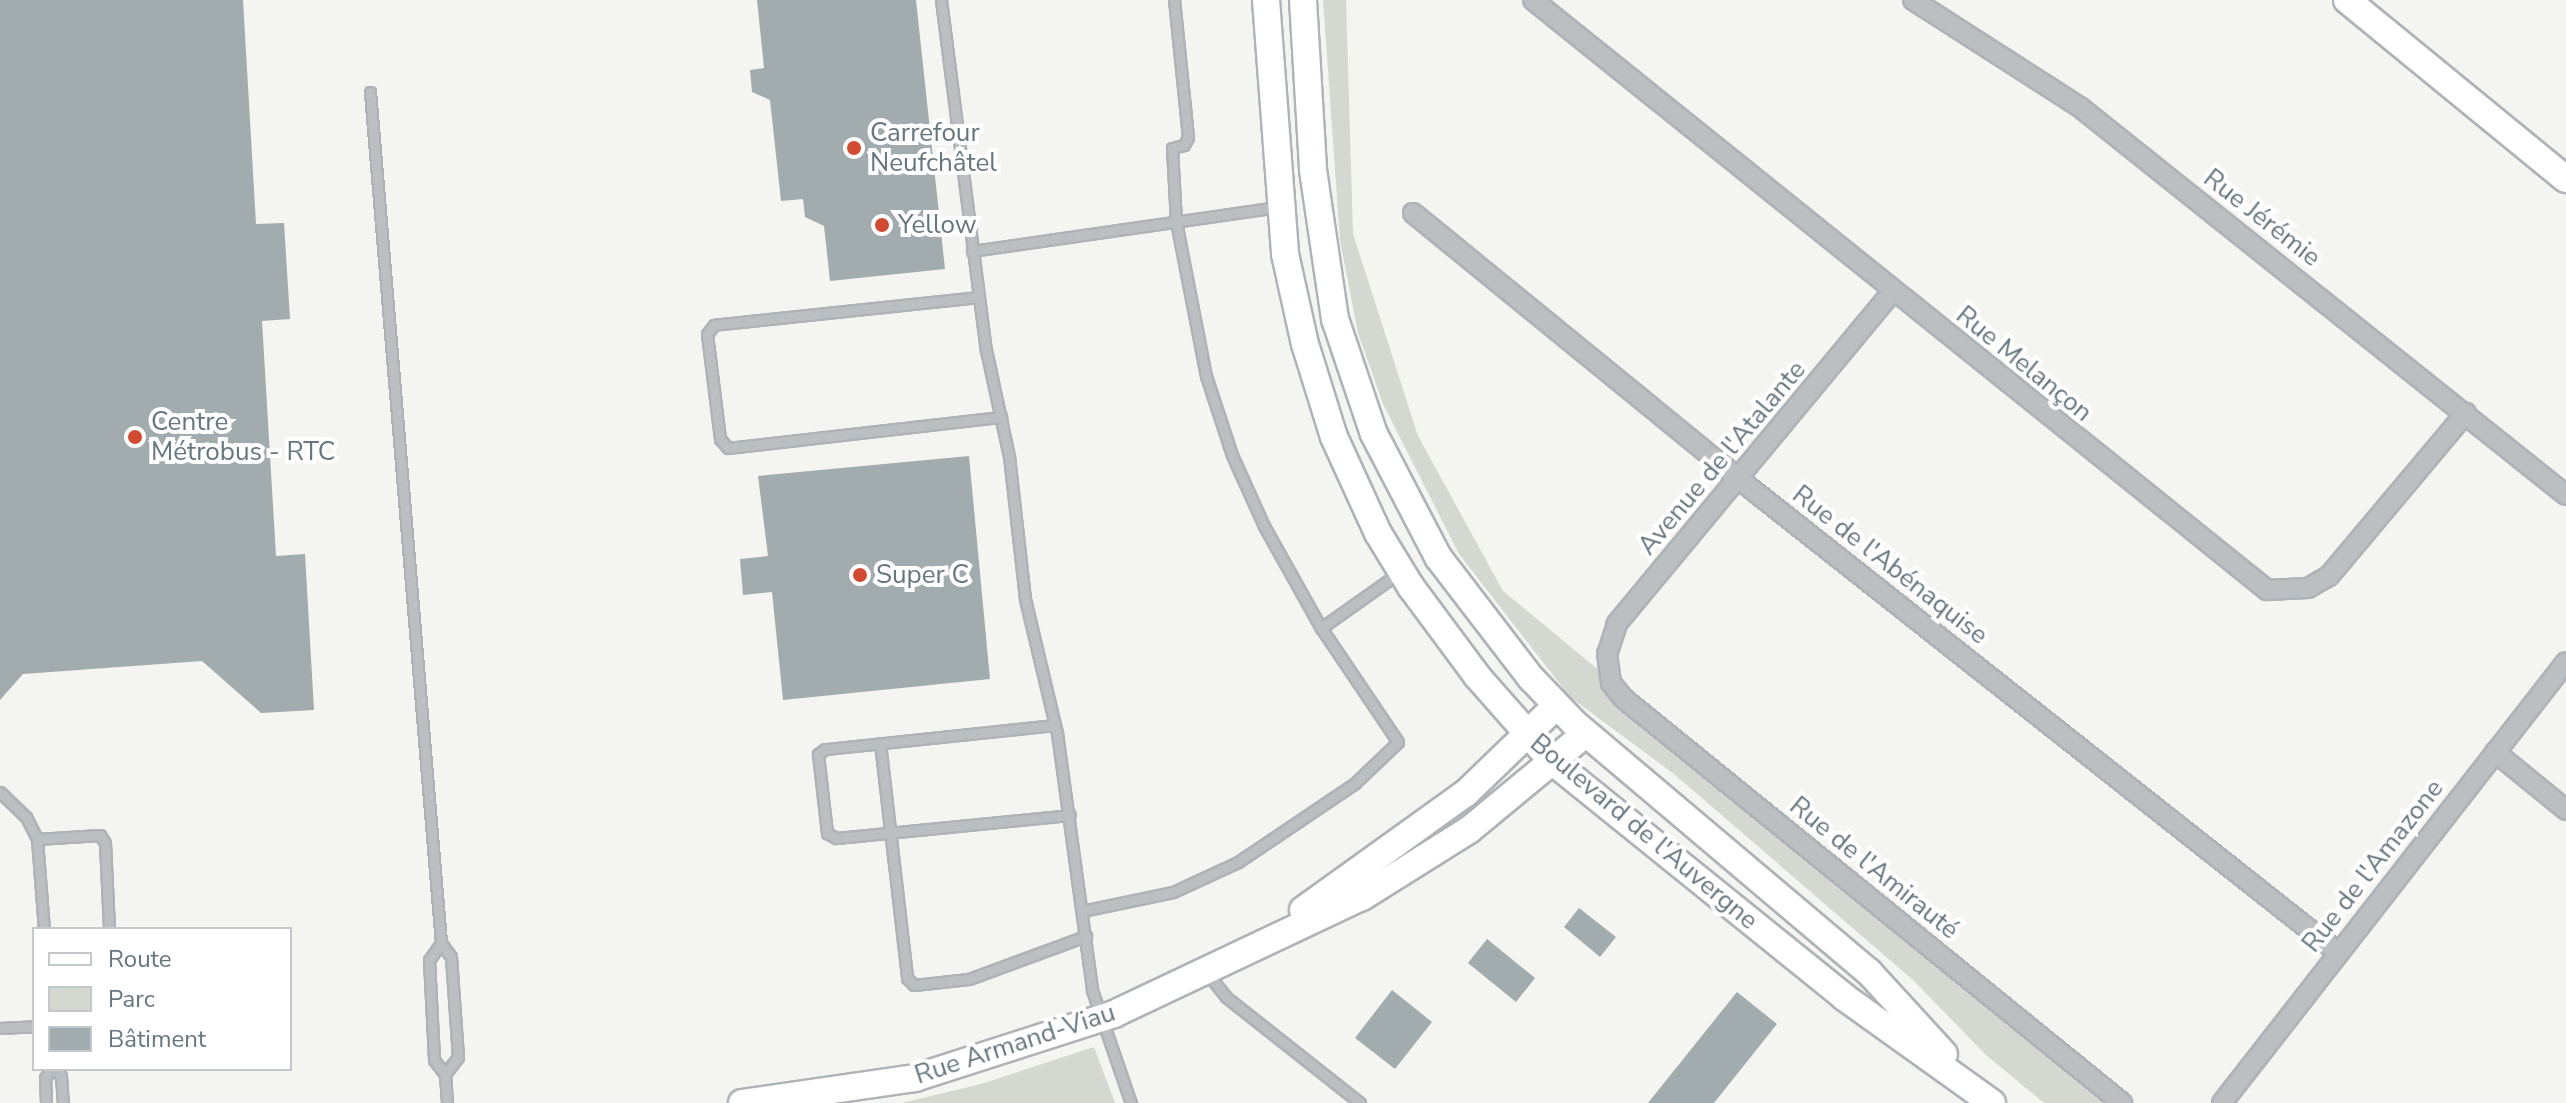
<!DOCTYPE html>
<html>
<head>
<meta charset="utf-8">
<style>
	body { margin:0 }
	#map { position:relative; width:2566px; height:1103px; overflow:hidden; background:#f4f4f0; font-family:"Nunito Sans",sans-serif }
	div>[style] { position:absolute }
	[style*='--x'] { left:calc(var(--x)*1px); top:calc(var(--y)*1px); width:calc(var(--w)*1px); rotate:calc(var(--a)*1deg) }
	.green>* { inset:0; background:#d4d8d0 }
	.building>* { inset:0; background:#a2abae }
	.roads { filter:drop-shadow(2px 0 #aeb3b7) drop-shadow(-2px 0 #aeb3b7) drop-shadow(0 2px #aeb3b7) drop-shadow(0 -2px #aeb3b7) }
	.lane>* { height:9px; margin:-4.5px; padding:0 4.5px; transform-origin:4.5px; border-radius:4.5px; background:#bbbfc2 }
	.street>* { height:18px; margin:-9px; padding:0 9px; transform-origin:9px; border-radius:9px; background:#bbbfc2 }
	.secondary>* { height:26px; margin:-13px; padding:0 13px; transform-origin:13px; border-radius:13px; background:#fff }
	.dots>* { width:22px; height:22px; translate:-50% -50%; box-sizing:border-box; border:4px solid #fff; border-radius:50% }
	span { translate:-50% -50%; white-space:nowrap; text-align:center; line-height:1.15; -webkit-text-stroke:8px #fff; paint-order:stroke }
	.poi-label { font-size:26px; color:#66767f }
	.left { translate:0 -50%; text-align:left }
	.street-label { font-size:26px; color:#66767f }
	.legend { position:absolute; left:32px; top:927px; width:260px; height:144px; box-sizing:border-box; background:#fff; border:2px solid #c2c8cc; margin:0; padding:10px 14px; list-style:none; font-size:24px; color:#66767f }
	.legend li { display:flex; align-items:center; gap:16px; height:40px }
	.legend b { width:40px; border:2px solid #c2c8cc }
</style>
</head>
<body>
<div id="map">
	<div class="green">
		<i style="clip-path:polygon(1323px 0,1346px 0,1353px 234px,1418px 436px,1503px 591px,2122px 1103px,2044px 1103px,1986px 1055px,1913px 980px,1674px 774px,1570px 697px,1459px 554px,1383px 404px,1358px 333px,1340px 240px)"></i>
		<i style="clip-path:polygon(1094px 1047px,1115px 1103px,902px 1103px,981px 1084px)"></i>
	</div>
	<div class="building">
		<i style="clip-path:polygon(0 0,243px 0,256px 224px,284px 223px,290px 319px,262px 321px,276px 556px,305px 554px,314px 710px,261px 713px,202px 661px,23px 674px,0 700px)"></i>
		<i style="clip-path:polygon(757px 0,916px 0,945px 269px,830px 281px,824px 226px,805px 217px,803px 199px,781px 201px,770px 100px,752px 92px,750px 70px,764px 68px)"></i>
		<i style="clip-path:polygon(969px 456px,990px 679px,783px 700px,772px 592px,743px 595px,740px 559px,768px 556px,758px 476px)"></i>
		<i style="clip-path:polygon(1579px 908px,1616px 937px,1600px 957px,1564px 927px)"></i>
		<i style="clip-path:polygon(1487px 939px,1535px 978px,1516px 1002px,1468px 963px)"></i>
		<i style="clip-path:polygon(1392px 990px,1432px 1022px,1395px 1069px,1355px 1038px)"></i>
		<i style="clip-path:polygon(1737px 992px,1777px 1024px,1714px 1103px,1648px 1103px)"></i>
	</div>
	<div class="roads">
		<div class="lane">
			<i style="--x:941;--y:0;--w:353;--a:82.7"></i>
			<i style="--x:986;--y:350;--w:108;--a:77.8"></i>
			<i style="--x:1009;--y:456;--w:144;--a:83.6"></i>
			<i style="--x:1025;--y:599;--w:138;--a:76.6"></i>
			<i style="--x:1057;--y:733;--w:259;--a:82.2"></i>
			<i style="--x:1092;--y:990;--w:120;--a:71"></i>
			<i style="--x:370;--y:92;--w:854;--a:85.23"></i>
			<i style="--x:441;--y:943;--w:17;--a:54"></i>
			<i style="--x:451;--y:957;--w:100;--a:86"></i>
			<i style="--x:458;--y:1057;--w:21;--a:127"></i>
			<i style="--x:972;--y:251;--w:308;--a:-8.2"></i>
			<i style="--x:979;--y:297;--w:266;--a:174"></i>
			<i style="--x:714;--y:325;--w:11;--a:128"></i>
			<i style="--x:707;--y:334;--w:106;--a:82.9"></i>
			<i style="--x:720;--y:439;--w:12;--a:48"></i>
			<i style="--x:728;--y:448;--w:275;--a:-6.5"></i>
			<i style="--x:1321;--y:628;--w:97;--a:-35.3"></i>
			<i style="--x:1055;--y:725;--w:231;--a:174"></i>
			<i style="--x:825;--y:749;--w:9;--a:144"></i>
			<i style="--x:818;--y:754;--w:80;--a:83.5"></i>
			<i style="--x:827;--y:833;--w:10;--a:29"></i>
			<i style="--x:836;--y:838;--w:235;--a:-5.6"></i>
			<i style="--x:880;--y:743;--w:237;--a:83.4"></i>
			<i style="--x:907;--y:978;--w:10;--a:45"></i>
			<i style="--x:914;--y:985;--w:55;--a:-6.2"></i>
			<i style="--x:969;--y:979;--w:125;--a:-20.2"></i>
			<i style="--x:0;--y:792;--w:36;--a:44"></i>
			<i style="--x:26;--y:817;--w:25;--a:63"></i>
			<i style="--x:37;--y:839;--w:90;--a:85.6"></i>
			<i style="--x:37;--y:839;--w:63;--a:-3.6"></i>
			<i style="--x:100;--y:835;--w:9;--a:58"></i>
			<i style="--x:105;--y:843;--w:86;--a:87.3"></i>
			<i style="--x:1082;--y:911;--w:93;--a:-11.8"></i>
			<i style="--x:1173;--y:892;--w:72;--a:-24.8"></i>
			<i style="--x:1238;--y:862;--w:141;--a:-34"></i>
			<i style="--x:1355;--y:783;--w:59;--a:-43.6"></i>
			<i style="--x:1398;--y:742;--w:138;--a:-124"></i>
			<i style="--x:1321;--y:628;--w:117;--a:-119.2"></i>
			<i style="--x:1264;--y:526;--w:78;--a:-114.3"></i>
			<i style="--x:1232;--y:455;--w:83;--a:-108.2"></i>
			<i style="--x:1206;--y:376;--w:157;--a:-101"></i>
			<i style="--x:1176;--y:222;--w:74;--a:-93.1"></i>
			<i style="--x:1172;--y:148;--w:12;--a:-14"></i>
			<i style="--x:1184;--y:145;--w:9;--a:-63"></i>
			<i style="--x:1188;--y:137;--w:138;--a:-95.8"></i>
			<i style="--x:441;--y:943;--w:21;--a:125"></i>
			<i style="--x:429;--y:960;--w:100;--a:87.1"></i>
			<i style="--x:434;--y:1060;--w:18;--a:52"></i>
			<i style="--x:445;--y:1074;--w:29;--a:86"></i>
			<i style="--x:1206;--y:972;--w:32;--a:51"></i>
			<i style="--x:1226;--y:997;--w:171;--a:38.3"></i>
			<i style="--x:0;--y:1028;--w:34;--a:-3"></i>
			<i style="--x:55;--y:1069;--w:9;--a:49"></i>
			<i style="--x:61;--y:1076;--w:27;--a:86"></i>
			<i style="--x:46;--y:1103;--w:25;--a:-92"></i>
			<i style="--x:45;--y:1078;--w:11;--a:-56"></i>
		</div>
		<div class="street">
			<i style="--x:1533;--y:0;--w:942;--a:38.79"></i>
			<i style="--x:2267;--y:590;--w:41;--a:-2.8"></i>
			<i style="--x:2308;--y:588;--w:24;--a:-30"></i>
			<i style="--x:2329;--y:576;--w:213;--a:-50"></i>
			<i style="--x:1913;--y:0;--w:200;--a:32.7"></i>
			<i style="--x:2081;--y:108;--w:620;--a:38.59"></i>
			<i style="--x:1413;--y:213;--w:422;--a:39.2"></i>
			<i style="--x:1740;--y:480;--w:763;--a:38.3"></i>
			<i style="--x:1893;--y:291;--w:433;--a:129.7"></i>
			<i style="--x:1617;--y:624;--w:32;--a:108"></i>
			<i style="--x:1607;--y:654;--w:29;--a:82"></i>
			<i style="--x:1611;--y:683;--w:19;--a:51"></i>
			<i style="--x:1623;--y:698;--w:643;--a:39.06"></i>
			<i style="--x:2495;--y:752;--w:92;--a:39.2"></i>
			<i style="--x:2222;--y:1103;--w:559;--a:-52.04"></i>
		</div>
		<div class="secondary">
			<i style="--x:1266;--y:0;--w:255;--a:85.7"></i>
			<i style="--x:1285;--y:254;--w:92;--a:77.5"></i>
			<i style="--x:1305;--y:344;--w:97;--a:72.7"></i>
			<i style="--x:1334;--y:437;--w:106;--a:65.4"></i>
			<i style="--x:1378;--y:533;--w:63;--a:58.6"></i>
			<i style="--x:1411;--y:587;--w:111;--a:53.4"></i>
			<i style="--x:1477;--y:676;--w:113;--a:48.6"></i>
			<i style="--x:1552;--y:761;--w:375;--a:38.9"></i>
			<i style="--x:1844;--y:997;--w:182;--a:35.6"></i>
			<i style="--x:1303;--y:0;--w:170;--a:86.6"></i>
			<i style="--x:1313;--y:170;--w:151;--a:81.6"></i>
			<i style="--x:1335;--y:319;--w:121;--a:71.3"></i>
			<i style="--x:1374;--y:434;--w:139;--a:62.5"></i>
			<i style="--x:1438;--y:557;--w:153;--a:52.5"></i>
			<i style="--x:1531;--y:678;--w:62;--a:46.3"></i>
			<i style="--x:1574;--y:723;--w:386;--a:40.2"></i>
			<i style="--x:1869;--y:972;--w:111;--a:47.6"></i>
			<i style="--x:2347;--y:0;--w:283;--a:39.3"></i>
			<i style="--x:1303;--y:910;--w:201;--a:-35.7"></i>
			<i style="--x:1466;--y:793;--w:125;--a:-44"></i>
			<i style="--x:742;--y:1103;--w:175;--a:-8.2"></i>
			<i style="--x:915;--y:1078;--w:209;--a:-17.8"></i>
			<i style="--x:1114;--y:1014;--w:274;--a:-25.3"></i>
			<i style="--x:1362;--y:897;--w:126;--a:-32.1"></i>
			<i style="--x:1469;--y:830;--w:151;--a:-39.6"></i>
		</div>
	</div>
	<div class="dots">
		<i style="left:854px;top:148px;background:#d14b33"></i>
		<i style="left:882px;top:225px;background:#d14b33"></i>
		<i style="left:135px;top:437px;background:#d14b33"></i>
		<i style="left:860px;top:575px;background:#d14b33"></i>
	</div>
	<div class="poi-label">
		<span class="left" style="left:870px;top:148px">Carrefour<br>Neufchâtel</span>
		<span class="left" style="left:898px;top:225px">Yellow</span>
		<span class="left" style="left:151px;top:437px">Centre<br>Métrobus - RTC</span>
		<span class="left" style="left:876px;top:575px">Super C</span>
	</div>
	<div class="street-label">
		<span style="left:2262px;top:218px;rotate:38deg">Rue Jérémie</span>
		<span style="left:2024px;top:364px;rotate:39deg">Rue Melançon</span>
		<span style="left:1722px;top:458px;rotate:-50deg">Avenue de l'Atalante</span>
		<span style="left:1890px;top:565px;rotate:38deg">Rue de l'Abénaquise</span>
		<span style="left:1644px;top:832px;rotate:40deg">Boulevard de l'Auvergne</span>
		<span style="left:2373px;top:866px;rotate:-52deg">Rue de l'Amazone</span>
		<span style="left:1874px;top:868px;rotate:39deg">Rue de l'Amirauté</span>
		<span style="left:1015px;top:1044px;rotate:-18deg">Rue Armand-Viau</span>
	</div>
	<ul class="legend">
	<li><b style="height:10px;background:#fff"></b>Route</li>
	<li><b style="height:22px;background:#d4d8d0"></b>Parc</li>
	<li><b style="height:22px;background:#a2abae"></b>Bâtiment</li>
	</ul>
</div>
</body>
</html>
